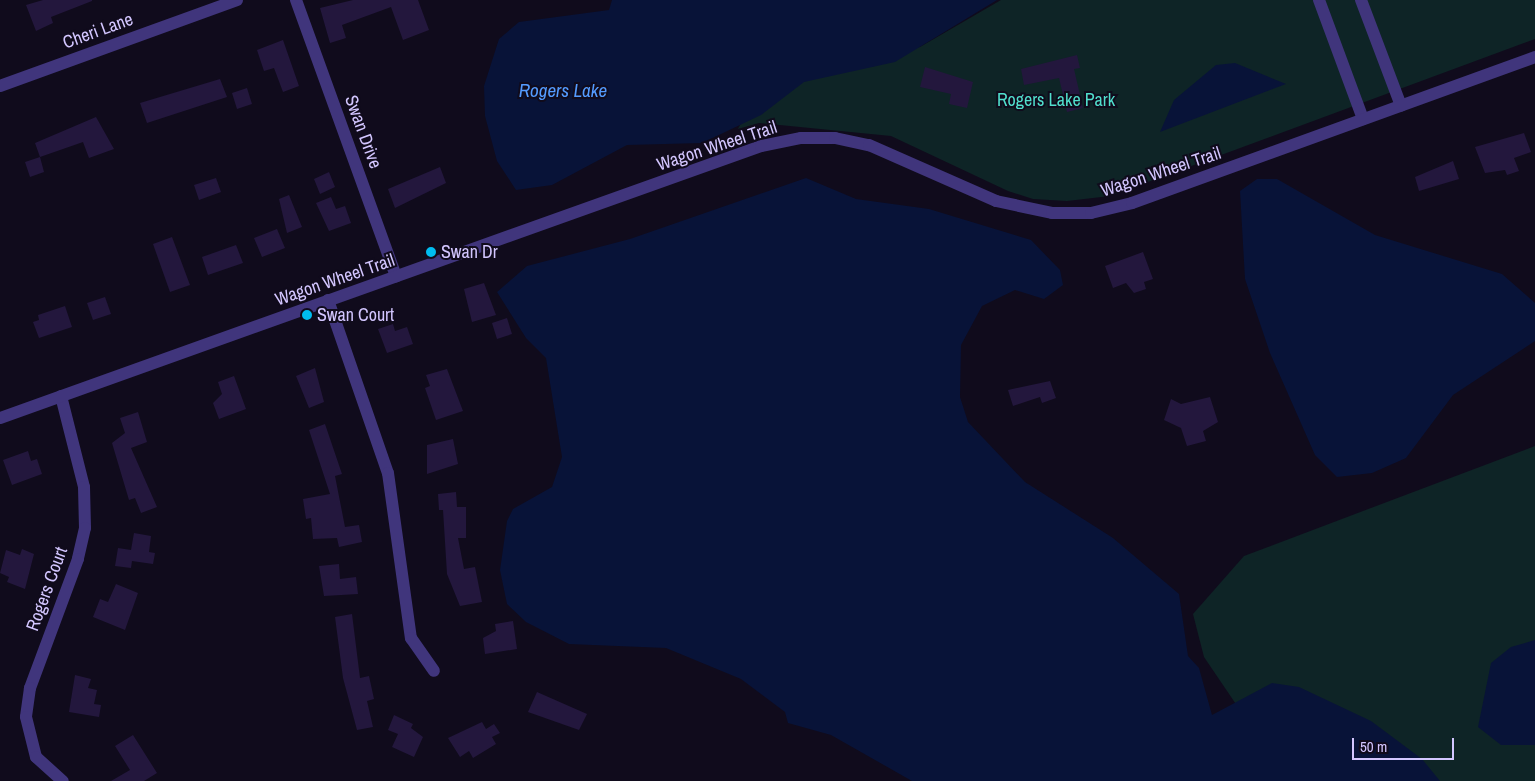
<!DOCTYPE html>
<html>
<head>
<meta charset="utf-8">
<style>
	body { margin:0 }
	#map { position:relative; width:1535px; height:781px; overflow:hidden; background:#100b1c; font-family:"Archivo Narrow",sans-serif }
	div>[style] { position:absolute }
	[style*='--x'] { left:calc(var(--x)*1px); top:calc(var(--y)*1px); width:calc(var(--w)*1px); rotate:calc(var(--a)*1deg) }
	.green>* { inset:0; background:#0e2426 }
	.water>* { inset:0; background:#081338 }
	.building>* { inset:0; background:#23173d }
	.minor>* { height:12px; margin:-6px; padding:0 6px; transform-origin:6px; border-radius:6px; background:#40357c }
	.tertiary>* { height:12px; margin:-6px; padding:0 6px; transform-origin:6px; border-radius:6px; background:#40357c }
	.dots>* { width:14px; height:14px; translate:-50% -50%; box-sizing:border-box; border:2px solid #100b1c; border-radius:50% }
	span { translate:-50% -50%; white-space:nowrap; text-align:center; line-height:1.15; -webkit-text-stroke:4px #100b1c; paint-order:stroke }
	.street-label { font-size:18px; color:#d3c6ff }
	.park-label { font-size:18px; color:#51dfcd }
	.poi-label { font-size:18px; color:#d3c6ff }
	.left { translate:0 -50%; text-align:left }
	.water-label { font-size:19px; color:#549bff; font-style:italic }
	.scale { position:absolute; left:1352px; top:738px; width:102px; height:22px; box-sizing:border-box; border:2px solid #d3c6ff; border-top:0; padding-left:6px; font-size:15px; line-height:18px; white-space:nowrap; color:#d3c6ff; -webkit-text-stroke:4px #100b1c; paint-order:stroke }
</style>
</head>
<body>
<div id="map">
	<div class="green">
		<i style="clip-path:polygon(1001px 0,1535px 0,1535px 39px,1110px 196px,1067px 201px,1033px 199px,1008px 191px,891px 136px,759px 123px,738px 129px,768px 69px,920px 47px)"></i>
		<i style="clip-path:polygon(1535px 446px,1535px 781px,1357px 781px,1244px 716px,1204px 657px,1193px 614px,1244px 556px)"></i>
	</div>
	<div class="water">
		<i style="clip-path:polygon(612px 0,997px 0,895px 62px,804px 82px,761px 115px,702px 143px,627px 145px,552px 185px,516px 190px,497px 161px,485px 116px,484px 86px,499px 39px,519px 22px,609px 10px)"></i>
		<i style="clip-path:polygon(1235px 63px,1286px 84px,1160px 132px,1174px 100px,1216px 65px)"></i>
		<i style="clip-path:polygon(806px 178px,856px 199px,929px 209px,1031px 240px,1060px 270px,1063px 285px,1044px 299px,1015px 290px,982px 306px,961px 345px,960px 397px,968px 422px,1025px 482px,1113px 538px,1179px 594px,1188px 656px,1199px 668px,1212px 715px,1272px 683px,1299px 687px,1371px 721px,1422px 759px,1440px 781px,912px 781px,831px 735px,788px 723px,785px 712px,741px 679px,666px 648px,569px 644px,526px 622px,507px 604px,500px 570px,507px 521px,513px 509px,552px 487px,562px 457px,546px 358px,526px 338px,497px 292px,527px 266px,630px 239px)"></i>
		<i style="clip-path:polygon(1257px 179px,1277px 179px,1375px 235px,1502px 274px,1535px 303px,1535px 341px,1453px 395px,1406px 458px,1372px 473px,1337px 477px,1315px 455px,1270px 353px,1245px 279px,1240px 191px)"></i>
		<i style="clip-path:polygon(1535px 640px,1535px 745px,1501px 745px,1478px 727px,1491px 663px,1511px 647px)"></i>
	</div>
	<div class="building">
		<i style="clip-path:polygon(43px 0,92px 0,92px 1px,51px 17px,53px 23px,36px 31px,26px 5px)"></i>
		<i style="clip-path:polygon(353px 0,418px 0,429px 30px,403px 40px,391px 7px,342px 25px,346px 38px,330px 43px,320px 8px)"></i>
		<i style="clip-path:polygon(283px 40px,299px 86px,283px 92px,274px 68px,264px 71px,257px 50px)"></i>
		<i style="clip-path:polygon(1077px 55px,1080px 68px,1074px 69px,1083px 108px,1067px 112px,1059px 78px,1024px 85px,1021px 69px)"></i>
		<i style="clip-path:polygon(925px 67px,973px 82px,967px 108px,949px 104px,951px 94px,920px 87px)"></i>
		<i style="clip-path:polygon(220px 79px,227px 97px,147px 123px,140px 103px)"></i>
		<i style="clip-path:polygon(247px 88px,252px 104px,237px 109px,232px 93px)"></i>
		<i style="clip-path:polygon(96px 117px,114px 149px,89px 158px,83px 142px,40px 157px,35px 143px)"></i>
		<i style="clip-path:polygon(1524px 133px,1531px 152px,1514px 158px,1519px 171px,1507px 175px,1505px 170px,1485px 173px,1475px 147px)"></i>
		<i style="clip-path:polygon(40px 157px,44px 172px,30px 177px,25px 162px)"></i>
		<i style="clip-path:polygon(1453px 161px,1459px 179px,1419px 191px,1415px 177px)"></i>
		<i style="clip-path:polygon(440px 167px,446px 183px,395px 208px,388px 189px)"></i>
		<i style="clip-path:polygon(329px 172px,335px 187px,320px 194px,314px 179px)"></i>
		<i style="clip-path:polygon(216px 178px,221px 192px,199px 200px,194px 185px)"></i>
		<i style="clip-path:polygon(289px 195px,302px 227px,287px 233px,279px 199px)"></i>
		<i style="clip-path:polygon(331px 197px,336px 209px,345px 206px,351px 223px,329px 231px,316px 203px)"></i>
		<i style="clip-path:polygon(277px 229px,285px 248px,262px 257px,254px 238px)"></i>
		<i style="clip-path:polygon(172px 237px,190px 285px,170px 292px,153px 244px)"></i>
		<i style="clip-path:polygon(236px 245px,243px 263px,208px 275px,202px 257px)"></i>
		<i style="clip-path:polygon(1143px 252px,1153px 279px,1144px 282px,1146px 289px,1134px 293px,1126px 283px,1113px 288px,1105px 266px)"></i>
		<i style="clip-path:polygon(484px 283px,496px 315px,472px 322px,464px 289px)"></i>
		<i style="clip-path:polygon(105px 297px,111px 314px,93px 320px,87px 303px)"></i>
		<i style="clip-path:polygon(65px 306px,72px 327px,39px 338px,33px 322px,39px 320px,38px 315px)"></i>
		<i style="clip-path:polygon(507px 318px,512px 334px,497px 339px,492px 323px)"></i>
		<i style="clip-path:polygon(393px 324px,395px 331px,407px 327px,413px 344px,387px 353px,378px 329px)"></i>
		<i style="clip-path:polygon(315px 368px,324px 402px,309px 408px,296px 376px)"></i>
		<i style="clip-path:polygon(447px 369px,463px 411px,436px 420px,425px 388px,430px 386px,426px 375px)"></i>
		<i style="clip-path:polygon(234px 376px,246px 409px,219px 419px,213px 403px,222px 394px,218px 382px)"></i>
		<i style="clip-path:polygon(1050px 381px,1056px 398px,1042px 403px,1040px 397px,1013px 406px,1008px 390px)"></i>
		<i style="clip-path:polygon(1210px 397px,1218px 422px,1203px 431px,1206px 441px,1187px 446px,1181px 428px,1164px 420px,1171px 399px,1181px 404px)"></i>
		<i style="clip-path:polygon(138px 412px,147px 442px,131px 448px,157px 507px,141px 513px,135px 498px,129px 500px,112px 443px,125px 433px,120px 418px)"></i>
		<i style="clip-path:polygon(325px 424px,342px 474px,335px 476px,345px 527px,359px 525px,362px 542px,339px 547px,337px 538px,313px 539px,311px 518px,306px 519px,303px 499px,330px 494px,309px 430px)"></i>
		<i style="clip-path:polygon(453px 439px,458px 464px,427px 474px,427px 445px)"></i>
		<i style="clip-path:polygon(28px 451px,31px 461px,37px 459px,42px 474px,12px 485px,3px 460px)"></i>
		<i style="clip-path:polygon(456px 492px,457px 507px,466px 507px,466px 538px,458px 538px,464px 569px,475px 567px,482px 602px,460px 606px,447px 574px,443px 510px,439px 510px,438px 494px)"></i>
		<i style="clip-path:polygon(134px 533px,151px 536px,149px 552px,155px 553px,153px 564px,132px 561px,131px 568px,115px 566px,118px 548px,131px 550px)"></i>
		<i style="clip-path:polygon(22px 549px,34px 554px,25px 589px,7px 582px,9px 577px,0 573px,6px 550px,20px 555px)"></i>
		<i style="clip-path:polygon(339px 564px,340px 579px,356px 577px,358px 594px,324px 596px,319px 566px)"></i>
		<i style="clip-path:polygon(116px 584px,138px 593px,125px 630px,93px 617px,100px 599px,108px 602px)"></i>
		<i style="clip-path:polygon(352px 614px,360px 678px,369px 676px,374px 699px,367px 701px,373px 727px,357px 730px,343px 678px,335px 617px)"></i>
		<i style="clip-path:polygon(513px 621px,517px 649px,485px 654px,483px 638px,496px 631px,495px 624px)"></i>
		<i style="clip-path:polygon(75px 675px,91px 679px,88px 688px,97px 690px,94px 704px,101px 705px,99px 717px,69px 712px)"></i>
		<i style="clip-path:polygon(537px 692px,587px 714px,579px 730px,528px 712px)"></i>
		<i style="clip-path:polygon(394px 715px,413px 724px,411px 728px,423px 737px,414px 757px,392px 747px,398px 734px,388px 730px)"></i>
		<i style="clip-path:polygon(482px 722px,486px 729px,494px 724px,500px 733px,492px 737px,496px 744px,473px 758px,469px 751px,460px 757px,448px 738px)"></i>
		<i style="clip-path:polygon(133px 735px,157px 773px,144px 781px,111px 781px,130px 770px,115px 746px)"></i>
	</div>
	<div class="minor">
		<i style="--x:296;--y:0;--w:294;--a:70.1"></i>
		<i style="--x:1319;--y:0;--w:127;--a:69.7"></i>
		<i style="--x:1361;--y:0;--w:113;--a:69.3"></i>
		<i style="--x:0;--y:86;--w:252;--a:-19.9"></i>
		<i style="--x:328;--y:300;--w:183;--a:70.9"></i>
		<i style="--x:388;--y:473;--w:167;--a:82.1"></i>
		<i style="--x:411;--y:638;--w:40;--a:55.1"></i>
		<i style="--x:61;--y:396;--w:94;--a:75.8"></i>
		<i style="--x:84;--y:487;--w:41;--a:88.6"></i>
		<i style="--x:85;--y:528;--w:32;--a:103"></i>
		<i style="--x:78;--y:559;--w:138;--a:110.4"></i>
		<i style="--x:30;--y:688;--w:29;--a:98"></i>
		<i style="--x:26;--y:717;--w:41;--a:76"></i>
		<i style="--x:36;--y:757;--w:36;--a:42"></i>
	</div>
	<div class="tertiary">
		<i style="--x:0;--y:418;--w:808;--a:-19.67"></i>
		<i style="--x:761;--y:146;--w:41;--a:-11.3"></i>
		<i style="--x:801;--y:138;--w:34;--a:0"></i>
		<i style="--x:835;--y:138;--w:35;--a:12"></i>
		<i style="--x:869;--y:145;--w:139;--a:23.8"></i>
		<i style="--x:996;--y:201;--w:57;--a:12.1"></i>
		<i style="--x:1052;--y:213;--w:39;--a:0"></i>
		<i style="--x:1091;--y:213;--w:42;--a:-13.7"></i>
		<i style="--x:1132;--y:203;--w:429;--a:-19.9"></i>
	</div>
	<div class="dots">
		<i style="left:431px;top:252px;background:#00bcf1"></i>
		<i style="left:307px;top:315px;background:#00bcf1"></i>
	</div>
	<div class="street-label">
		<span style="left:98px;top:31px;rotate:-20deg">Cheri Lane</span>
		<span style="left:363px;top:132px;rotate:70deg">Swan Drive</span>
		<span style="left:717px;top:146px;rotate:-18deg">Wagon Wheel Trail</span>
		<span style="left:1161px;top:172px;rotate:-18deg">Wagon Wheel Trail</span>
		<span style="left:335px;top:280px;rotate:-19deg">Wagon Wheel Trail</span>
		<span style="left:47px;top:589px;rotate:-70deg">Rogers Court</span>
	</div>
	<div class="park-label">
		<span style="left:1056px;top:100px">Rogers Lake Park</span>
	</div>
	<div class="poi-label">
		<span class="left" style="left:441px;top:252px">Swan Dr</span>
		<span class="left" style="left:317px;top:315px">Swan Court</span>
	</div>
	<div class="water-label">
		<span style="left:563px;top:91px">Rogers Lake</span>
	</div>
	<div class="scale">50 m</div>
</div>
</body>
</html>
